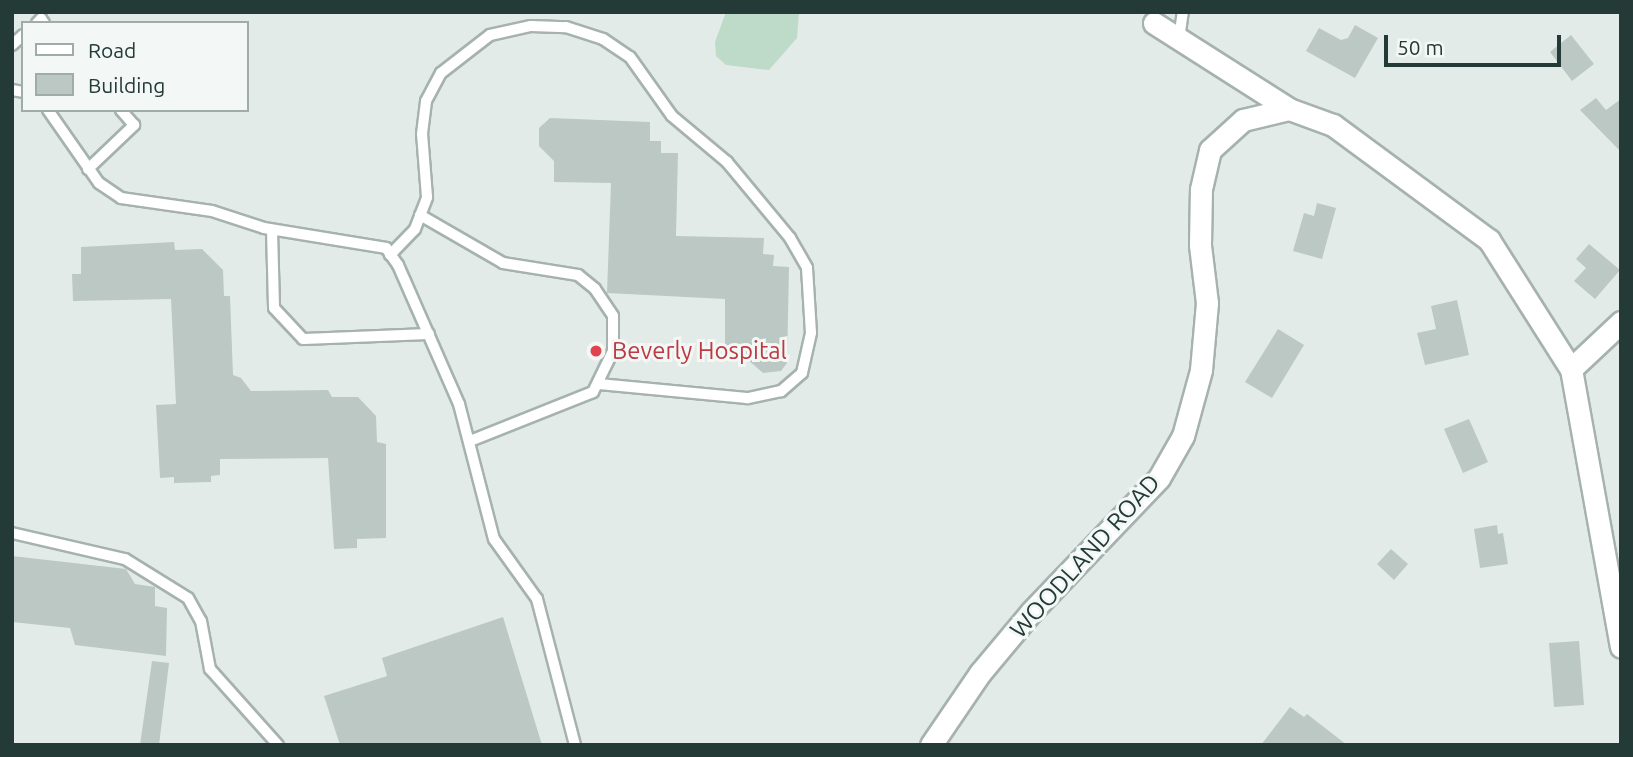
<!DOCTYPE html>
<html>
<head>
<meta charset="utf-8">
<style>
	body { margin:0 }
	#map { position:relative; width:1633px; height:757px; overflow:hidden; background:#e3ebe8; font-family:Ubuntu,sans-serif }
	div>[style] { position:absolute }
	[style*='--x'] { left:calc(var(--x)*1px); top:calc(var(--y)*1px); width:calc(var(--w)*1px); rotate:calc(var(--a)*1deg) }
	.green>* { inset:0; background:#bedac8 }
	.building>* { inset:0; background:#bbc8c4 }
	.roads { filter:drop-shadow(2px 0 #a6b2af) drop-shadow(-2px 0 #a6b2af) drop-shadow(0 2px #a6b2af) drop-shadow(0 -2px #a6b2af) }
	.service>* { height:10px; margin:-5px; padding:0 5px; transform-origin:5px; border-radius:5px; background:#fff }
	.minor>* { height:21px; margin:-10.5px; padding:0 10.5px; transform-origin:10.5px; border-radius:10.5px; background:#fff }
	.dots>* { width:19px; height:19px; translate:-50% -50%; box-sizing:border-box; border:4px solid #f3f8f6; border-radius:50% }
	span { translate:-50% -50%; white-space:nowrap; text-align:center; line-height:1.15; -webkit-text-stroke:6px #f3f8f6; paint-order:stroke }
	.health-label { font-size:24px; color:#be3a42 }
	.left { translate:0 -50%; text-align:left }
	.street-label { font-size:24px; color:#243a37 }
	.frame { position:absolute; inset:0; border:14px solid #243a37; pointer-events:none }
	.legend { position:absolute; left:21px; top:21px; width:228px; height:91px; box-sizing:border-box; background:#f3f8f6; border:2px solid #a0acaa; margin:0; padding:9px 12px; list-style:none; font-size:21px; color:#243a37 }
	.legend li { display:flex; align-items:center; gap:14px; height:35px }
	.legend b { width:35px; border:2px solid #a0acaa }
	.scale { position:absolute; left:1384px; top:35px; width:177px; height:32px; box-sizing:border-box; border:4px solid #243a37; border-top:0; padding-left:9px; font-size:21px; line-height:24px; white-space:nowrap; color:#243a37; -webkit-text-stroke:5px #f3f8f6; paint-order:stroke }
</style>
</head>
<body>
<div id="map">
	<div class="green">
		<i style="clip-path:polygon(726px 12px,799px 12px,797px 38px,769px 70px,726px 65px,716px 56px,715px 42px)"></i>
	</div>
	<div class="building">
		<i style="clip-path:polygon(1355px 25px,1378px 38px,1355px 78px,1306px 51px,1319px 28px,1341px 40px,1348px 38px)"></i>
		<i style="clip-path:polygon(1571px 35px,1594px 64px,1572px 81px,1550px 52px)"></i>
		<i style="clip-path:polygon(1596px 98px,1606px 110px,1621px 99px,1621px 152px,1580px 110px)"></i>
		<i style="clip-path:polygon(550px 118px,650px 122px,650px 141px,661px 141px,661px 153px,678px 153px,676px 236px,764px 238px,763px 254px,774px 255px,773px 266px,789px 267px,787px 363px,781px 371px,763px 373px,747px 359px,725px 358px,725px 299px,607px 293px,611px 183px,554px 182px,554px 161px,539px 146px,539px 128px)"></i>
		<i style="clip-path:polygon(1317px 203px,1336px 208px,1322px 259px,1293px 251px,1304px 213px,1314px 216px)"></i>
		<i style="clip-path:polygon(174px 242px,175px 250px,202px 249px,223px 270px,224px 296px,230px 296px,233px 375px,241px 378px,251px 391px,328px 390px,332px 397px,358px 397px,376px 416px,377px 442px,386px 444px,386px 538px,357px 539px,357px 548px,334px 549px,328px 458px,220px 459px,220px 475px,211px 476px,211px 482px,174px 483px,174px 477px,160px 478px,156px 405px,176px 404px,171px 299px,73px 301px,72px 274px,81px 274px,81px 247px)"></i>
		<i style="clip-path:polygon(1589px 244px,1620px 270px,1595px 299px,1574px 281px,1586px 268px,1576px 259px)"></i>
		<i style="clip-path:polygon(1457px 300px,1469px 355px,1425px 365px,1417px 333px,1436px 329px,1431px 306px)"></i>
		<i style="clip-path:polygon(1278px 329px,1304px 345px,1272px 398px,1245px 382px)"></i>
		<i style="clip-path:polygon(1469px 419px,1488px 462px,1463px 473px,1444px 429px)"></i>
		<i style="clip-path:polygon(1497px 525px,1498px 534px,1503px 533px,1508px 564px,1480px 568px,1474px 529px)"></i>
		<i style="clip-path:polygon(1391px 549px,1408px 564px,1394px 580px,1377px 564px)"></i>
		<i style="clip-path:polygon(12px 556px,126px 569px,135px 584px,155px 587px,155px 606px,167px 608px,166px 656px,75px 645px,70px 628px,12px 622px)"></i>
		<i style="clip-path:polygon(503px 617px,542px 745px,340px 745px,324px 696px,387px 676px,382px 658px)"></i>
		<i style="clip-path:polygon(1579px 641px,1584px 705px,1554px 707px,1549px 643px)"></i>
		<i style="clip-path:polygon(152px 661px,169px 663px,159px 745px,140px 745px)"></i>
		<i style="clip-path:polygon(1290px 707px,1304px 717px,1307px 714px,1347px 745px,1261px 745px)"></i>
	</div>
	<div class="roads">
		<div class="service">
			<i style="--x:37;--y:23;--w:6;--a:-45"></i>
			<i style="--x:41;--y:19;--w:5;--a:53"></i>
			<i style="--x:1179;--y:39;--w:27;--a:-82"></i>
			<i style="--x:12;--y:45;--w:15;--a:-42"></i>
			<i style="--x:12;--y:90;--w:11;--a:10"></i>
			<i style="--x:48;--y:110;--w:89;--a:55.1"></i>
			<i style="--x:99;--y:183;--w:27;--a:34"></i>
			<i style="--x:121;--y:198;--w:92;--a:8.1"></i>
			<i style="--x:212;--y:211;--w:55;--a:18.1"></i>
			<i style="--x:264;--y:228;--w:124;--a:9.3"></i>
			<i style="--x:386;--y:248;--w:21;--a:55"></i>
			<i style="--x:398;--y:265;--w:152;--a:66.3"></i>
			<i style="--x:459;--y:404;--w:139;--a:75.5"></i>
			<i style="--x:494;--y:539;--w:74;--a:54.4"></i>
			<i style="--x:537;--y:599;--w:151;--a:75.4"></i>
			<i style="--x:88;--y:169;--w:64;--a:-43.7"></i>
			<i style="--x:134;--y:125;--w:20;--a:-131"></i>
			<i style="--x:420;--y:215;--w:96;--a:30"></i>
			<i style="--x:503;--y:263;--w:76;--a:9.1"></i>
			<i style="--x:578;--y:275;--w:22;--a:39"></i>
			<i style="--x:595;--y:289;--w:32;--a:56"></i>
			<i style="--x:613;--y:316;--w:35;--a:90"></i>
			<i style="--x:613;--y:351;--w:46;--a:116"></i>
			<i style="--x:593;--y:392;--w:132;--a:158.3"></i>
			<i style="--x:272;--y:230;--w:78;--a:88.5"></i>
			<i style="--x:274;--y:308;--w:42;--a:46.9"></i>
			<i style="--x:303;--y:339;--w:126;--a:-2.3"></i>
			<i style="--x:390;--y:255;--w:36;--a:-46"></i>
			<i style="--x:415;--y:229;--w:34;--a:-69"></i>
			<i style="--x:427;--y:197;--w:63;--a:-94.5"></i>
			<i style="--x:422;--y:134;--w:33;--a:-83"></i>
			<i style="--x:426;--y:101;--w:32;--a:-62"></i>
			<i style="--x:441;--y:73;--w:62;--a:-37.8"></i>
			<i style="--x:490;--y:35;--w:42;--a:-12.4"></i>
			<i style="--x:531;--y:26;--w:35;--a:2"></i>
			<i style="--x:566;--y:27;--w:39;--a:18"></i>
			<i style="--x:603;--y:39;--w:32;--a:34"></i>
			<i style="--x:630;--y:57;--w:72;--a:54.6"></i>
			<i style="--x:672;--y:116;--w:72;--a:39.9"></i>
			<i style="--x:727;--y:162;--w:99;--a:50.3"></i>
			<i style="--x:790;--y:238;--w:34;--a:60"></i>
			<i style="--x:807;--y:268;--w:65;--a:86.5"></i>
			<i style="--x:811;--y:333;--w:41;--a:102.7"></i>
			<i style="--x:802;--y:373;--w:28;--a:139"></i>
			<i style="--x:781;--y:391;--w:35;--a:168"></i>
			<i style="--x:747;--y:398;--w:149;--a:-174.6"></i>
			<i style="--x:12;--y:533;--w:116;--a:13"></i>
			<i style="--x:125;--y:559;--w:74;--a:31.8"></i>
			<i style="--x:188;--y:598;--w:26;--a:61"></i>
			<i style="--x:201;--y:621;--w:49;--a:79.4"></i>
			<i style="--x:210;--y:669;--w:102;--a:48.2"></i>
		</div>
		<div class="minor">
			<i style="--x:1154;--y:23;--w:160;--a:32.5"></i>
			<i style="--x:1289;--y:109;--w:47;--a:20"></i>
			<i style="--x:1333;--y:125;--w:194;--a:36.4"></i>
			<i style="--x:1489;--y:240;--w:153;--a:57.6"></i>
			<i style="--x:1571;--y:369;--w:282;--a:79.8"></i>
			<i style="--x:1571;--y:369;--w:69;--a:-43.2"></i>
			<i style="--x:931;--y:745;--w:87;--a:-55.8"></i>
			<i style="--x:980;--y:673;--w:80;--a:-50.1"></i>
			<i style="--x:1031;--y:612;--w:185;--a:-46.3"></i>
			<i style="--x:1159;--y:478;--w:48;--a:-60.3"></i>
			<i style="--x:1183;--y:436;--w:68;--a:-74.7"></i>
			<i style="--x:1201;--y:370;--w:67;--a:-84.9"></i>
			<i style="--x:1207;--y:303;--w:58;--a:-96.9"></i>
			<i style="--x:1200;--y:245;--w:56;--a:-89"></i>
			<i style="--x:1201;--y:189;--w:40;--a:-77"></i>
			<i style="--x:1210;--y:150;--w:45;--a:-42.3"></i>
			<i style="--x:1243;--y:120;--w:47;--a:-13.4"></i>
		</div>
	</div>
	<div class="dots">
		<i style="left:596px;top:351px;background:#e0444e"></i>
	</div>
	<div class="health-label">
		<span class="left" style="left:612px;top:351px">Beverly Hospital</span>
	</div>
	<div class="street-label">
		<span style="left:1085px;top:556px;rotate:-48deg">WOODLAND ROAD</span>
	</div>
	<div class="frame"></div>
	<ul class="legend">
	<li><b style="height:9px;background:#fff"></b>Road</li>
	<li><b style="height:19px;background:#bbc8c4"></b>Building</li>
	</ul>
	<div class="scale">50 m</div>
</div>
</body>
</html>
